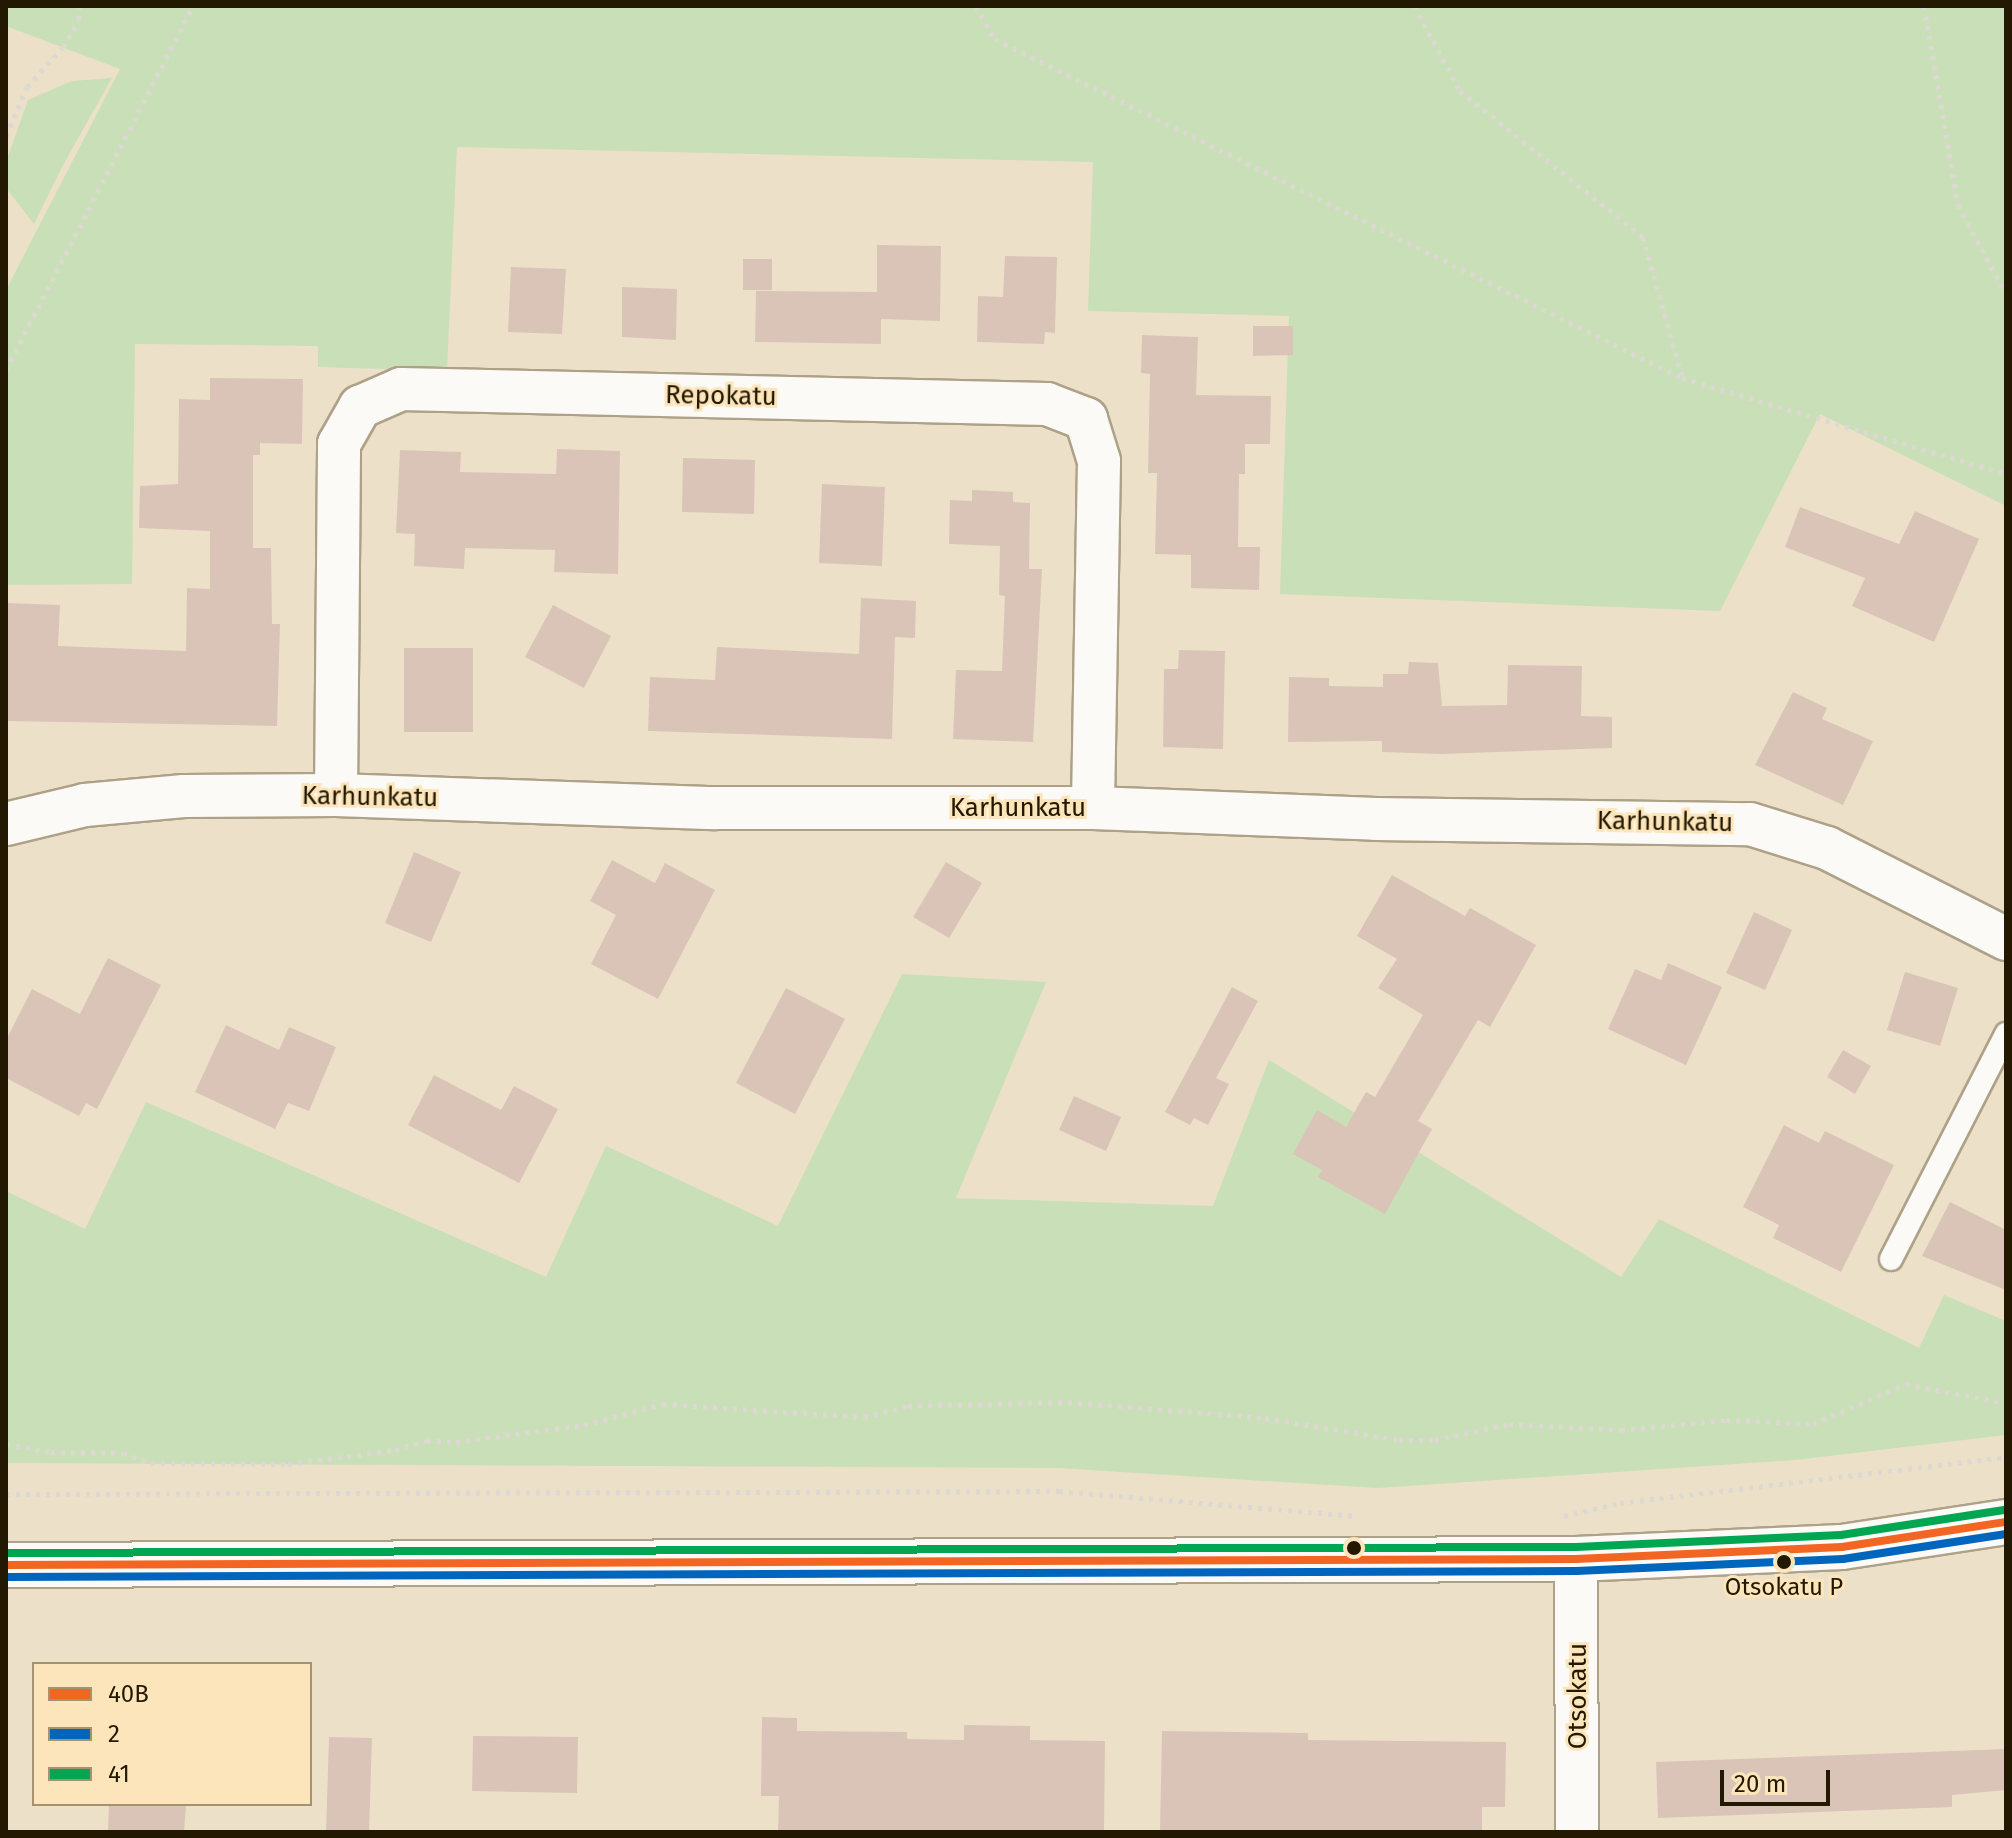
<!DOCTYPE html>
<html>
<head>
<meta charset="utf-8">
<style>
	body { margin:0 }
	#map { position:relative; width:2012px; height:1838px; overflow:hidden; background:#ede0c9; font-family:"Fira Sans",sans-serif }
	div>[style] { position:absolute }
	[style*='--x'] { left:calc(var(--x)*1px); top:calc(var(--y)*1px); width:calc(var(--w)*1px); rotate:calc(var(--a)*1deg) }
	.green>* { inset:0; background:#c8dfb7 }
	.building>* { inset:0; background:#dac4b8 }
	.path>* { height:5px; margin-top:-2.5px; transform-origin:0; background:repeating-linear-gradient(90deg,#ddd8d1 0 4px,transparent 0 10px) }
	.roads { filter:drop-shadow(2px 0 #ada188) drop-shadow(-2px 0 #ada188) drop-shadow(0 2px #ada188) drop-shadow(0 -2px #ada188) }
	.lane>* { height:22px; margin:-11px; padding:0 11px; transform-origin:11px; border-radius:11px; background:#fcfaf7 }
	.street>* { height:42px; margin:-21px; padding:0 21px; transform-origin:21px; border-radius:21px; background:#fcfaf7 }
	.secondary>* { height:44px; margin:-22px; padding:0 22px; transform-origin:22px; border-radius:22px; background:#fcfaf7 }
	.bus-1>* { height:8px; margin:-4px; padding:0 4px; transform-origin:4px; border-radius:4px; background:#f26522 }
	.bus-2>* { height:8px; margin:-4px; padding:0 4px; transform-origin:4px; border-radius:4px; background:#0065bd }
	.bus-3>* { height:8px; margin:-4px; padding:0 4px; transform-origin:4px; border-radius:4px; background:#00a651 }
	.dots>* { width:22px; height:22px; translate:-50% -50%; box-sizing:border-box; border:4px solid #fce5ba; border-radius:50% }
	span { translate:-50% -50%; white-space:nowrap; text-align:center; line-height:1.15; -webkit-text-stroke:6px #fce5ba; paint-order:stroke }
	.bus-label { font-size:24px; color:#231802 }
	.street-label { font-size:26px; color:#231802 }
	.frame { position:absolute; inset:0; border:8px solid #231802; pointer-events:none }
	.legend { position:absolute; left:32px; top:1662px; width:280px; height:144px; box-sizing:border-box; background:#fce5ba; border:2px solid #a59370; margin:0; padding:10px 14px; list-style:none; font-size:24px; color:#231802 }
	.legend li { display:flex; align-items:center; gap:16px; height:40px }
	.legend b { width:40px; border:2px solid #a59370 }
	.scale { position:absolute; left:1720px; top:1770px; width:110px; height:36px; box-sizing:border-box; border:4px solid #231802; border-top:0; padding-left:10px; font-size:24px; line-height:28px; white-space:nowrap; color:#231802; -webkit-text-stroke:6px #fce5ba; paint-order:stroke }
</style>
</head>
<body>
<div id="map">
	<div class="green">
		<i style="clip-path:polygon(6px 6px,2006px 6px,2006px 506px,1820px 414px,1720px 611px,1280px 594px,1289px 316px,1088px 311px,1093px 162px,457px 147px,447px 371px,318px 367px,318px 346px,135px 344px,132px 584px,6px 585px,6px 290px,120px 69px,6px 26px)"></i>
		<i style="clip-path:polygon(112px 78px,62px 167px,34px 224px,6px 188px,6px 162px,28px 100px,72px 81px)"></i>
		<i style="clip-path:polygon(902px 974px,1046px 982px,956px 1198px,1213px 1206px,1269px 1060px,1621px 1277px,1659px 1219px,1919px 1348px,1944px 1295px,2006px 1321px,2006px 1435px,1795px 1460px,1378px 1488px,1058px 1468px,6px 1463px,6px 1191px,85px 1229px,146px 1102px,546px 1277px,606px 1146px,778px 1226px)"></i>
	</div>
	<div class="building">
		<i style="clip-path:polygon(877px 245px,941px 246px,940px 321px,881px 319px,881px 344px,755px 342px,756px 291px,877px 292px)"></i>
		<i style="clip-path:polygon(1005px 256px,1057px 257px,1055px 333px,1045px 332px,1044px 344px,977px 342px,978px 296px,1003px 297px)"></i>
		<i style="clip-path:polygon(743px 259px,772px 259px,772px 290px,743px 290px)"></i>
		<i style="clip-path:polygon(511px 267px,566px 269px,562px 334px,508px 332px)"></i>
		<i style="clip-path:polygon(622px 287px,677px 289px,676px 340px,622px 337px)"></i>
		<i style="clip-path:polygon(1253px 326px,1293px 326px,1293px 355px,1253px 356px)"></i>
		<i style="clip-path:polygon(1142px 335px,1198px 337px,1196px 395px,1271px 396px,1270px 444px,1245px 444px,1245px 474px,1239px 474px,1238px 547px,1260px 547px,1259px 590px,1191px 588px,1191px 555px,1155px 554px,1157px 473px,1148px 473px,1150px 374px,1141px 373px)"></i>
		<i style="clip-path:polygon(210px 378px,303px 379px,302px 444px,260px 443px,260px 455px,253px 455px,253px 548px,271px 548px,272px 624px,280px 624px,277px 726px,6px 721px,8px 603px,60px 605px,58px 646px,186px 651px,187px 588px,210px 589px,210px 531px,139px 528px,140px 486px,178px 484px,179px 399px,210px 400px)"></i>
		<i style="clip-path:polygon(557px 449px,620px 451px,618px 574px,554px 572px,555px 550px,465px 548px,464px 569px,414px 566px,415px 534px,396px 533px,400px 450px,461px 452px,460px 472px,556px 474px)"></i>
		<i style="clip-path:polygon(683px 458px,755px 460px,754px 514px,682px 512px)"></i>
		<i style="clip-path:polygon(822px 484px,885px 487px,882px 566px,819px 563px)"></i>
		<i style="clip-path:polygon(972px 490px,1013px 492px,1013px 502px,1030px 503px,1029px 569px,1042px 569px,1033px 742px,953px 739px,956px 670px,1002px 671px,1005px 596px,999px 595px,1000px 546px,949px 544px,950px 500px,972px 501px)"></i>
		<i style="clip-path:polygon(1800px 507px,1899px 544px,1915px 511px,1979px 539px,1934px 642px,1852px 606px,1865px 578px,1785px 547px)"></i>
		<i style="clip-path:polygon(861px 598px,916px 601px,915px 638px,895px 637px,892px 739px,648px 731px,650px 677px,715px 680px,717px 647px,859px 654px)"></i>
		<i style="clip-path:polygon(553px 605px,611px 636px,584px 688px,525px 657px)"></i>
		<i style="clip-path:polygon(404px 648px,473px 648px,473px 732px,404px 732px)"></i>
		<i style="clip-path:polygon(1179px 650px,1225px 651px,1223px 749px,1163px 747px,1164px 669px,1178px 669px)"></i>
		<i style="clip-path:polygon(1409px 662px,1438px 663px,1442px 706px,1507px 705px,1508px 665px,1582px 666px,1581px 716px,1612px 717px,1612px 748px,1441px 754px,1382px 752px,1382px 741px,1288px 742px,1289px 677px,1329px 678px,1329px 686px,1383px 687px,1383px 674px,1408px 674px)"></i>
		<i style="clip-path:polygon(1793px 692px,1827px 708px,1822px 719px,1873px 741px,1843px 805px,1755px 765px)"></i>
		<i style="clip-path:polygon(414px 852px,461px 872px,431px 942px,385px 923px)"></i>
		<i style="clip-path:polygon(612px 860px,655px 883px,665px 863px,715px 890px,658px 999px,591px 964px,616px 915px,590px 901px)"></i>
		<i style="clip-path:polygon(946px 862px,982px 883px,949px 938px,913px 917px)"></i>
		<i style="clip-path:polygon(1392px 875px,1465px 916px,1470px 908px,1536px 945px,1490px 1027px,1478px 1020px,1418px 1121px,1432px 1129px,1385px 1214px,1318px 1177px,1322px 1170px,1293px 1154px,1317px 1110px,1346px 1127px,1366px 1092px,1375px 1097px,1423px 1015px,1378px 988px,1397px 959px,1357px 936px)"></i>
		<i style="clip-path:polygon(1754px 912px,1792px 930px,1765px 990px,1726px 973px)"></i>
		<i style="clip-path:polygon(108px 958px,161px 985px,97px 1109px,86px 1103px,79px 1116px,6px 1078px,6px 1040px,32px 989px,80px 1014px)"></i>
		<i style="clip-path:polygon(1668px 963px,1722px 987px,1686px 1065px,1608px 1029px,1635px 969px,1661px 980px)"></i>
		<i style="clip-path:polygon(1905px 972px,1958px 988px,1940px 1046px,1887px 1030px)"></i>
		<i style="clip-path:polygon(1232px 987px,1258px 1001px,1216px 1078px,1229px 1084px,1208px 1125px,1194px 1118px,1190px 1125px,1165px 1112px)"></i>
		<i style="clip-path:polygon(786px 988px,845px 1019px,795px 1114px,736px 1083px)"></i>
		<i style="clip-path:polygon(226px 1025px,279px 1050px,289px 1027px,336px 1047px,309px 1111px,288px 1103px,275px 1129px,195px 1092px)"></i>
		<i style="clip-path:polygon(1843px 1050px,1871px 1066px,1855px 1094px,1827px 1077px)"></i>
		<i style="clip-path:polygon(434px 1075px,501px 1110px,514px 1086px,558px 1109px,519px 1183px,408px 1125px)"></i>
		<i style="clip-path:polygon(1074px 1096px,1121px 1117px,1106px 1151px,1059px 1130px)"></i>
		<i style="clip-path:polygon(1784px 1125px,1819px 1143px,1825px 1131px,1894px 1165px,1841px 1272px,1773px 1238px,1779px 1225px,1743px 1207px)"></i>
		<i style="clip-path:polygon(1950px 1202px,2006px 1230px,2006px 1290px,1922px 1256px)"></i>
		<i style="clip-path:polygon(762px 1717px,797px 1718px,797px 1731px,907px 1732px,907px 1739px,964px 1740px,964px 1725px,1030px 1726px,1030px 1740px,1105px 1741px,1104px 1832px,778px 1832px,779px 1796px,761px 1796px)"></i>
		<i style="clip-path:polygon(1162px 1731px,1308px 1733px,1308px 1740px,1506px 1742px,1505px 1807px,1482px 1807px,1482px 1832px,1160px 1832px)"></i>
		<i style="clip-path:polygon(473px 1736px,578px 1737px,577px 1793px,472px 1791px)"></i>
		<i style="clip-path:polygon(329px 1737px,372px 1738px,369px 1832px,326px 1832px)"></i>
		<i style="clip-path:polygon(2006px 1749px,2006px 1790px,1952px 1795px,1952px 1807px,1658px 1818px,1656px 1762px)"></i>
		<i style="clip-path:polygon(109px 1804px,186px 1805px,184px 1832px,108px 1832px)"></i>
	</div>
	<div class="path">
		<i style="--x:976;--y:6;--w:38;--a:60"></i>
		<i style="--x:995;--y:39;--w:766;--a:26.26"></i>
		<i style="--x:1682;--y:378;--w:338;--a:16.5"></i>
		<i style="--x:1414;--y:6;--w:97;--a:61.6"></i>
		<i style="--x:1460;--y:91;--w:234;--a:38.6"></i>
		<i style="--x:1643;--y:237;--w:145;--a:74.4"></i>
		<i style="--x:1924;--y:6;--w:202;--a:80.3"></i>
		<i style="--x:1958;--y:205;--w:101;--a:61.7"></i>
		<i style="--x:6;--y:136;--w:53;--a:-66.8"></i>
		<i style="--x:27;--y:87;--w:54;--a:-48"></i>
		<i style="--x:63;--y:47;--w:31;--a:-59"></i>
		<i style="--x:79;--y:20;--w:14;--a:-90"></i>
		<i style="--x:6;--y:370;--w:409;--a:-62.8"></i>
		<i style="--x:6;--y:1444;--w:46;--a:10.1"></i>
		<i style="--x:51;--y:1452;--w:72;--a:0.8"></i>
		<i style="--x:123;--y:1453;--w:30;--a:20"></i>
		<i style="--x:151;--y:1463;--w:137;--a:0.4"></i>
		<i style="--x:288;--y:1464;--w:108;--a:-7.5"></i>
		<i style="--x:395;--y:1450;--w:34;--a:-17"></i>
		<i style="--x:427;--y:1440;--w:29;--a:4"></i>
		<i style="--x:456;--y:1442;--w:129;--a:-7.6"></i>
		<i style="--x:584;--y:1425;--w:82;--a:-14.9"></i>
		<i style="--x:663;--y:1404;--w:201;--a:3.7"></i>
		<i style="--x:864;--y:1417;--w:45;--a:-14"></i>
		<i style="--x:908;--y:1406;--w:160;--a:-1.4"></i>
		<i style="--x:1068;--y:1402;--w:198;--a:4.6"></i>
		<i style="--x:1265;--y:1418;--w:136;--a:9.3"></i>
		<i style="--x:1399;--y:1440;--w:36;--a:0"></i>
		<i style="--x:1435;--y:1440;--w:76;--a:-12.2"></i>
		<i style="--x:1509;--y:1424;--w:112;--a:3.1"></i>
		<i style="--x:1621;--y:1430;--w:105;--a:-5.4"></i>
		<i style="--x:1726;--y:1420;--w:87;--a:2.6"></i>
		<i style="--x:1813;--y:1424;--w:101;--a:-23.3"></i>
		<i style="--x:1906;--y:1384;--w:102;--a:10.8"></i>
		<i style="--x:6;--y:1494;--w:1053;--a:-0.16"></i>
		<i style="--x:1059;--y:1491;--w:298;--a:4.8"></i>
		<i style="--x:1564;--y:1516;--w:57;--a:-13.1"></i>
		<i style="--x:1620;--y:1503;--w:389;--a:-6.8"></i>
	</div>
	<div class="roads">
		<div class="lane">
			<i style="--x:1891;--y:1259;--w:253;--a:-62.9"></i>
		</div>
		<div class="street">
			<i style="--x:336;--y:795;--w:351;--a:-89.5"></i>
			<i style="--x:339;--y:444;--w:43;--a:-60.4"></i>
			<i style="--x:360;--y:407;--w:45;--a:-23.7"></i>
			<i style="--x:401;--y:389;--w:646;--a:1.33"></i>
			<i style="--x:1047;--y:404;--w:42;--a:21"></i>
			<i style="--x:1086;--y:419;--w:44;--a:72.8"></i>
			<i style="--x:1099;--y:461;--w:347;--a:91"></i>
			<i style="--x:6;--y:824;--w:81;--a:-13.5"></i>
			<i style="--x:85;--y:805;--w:99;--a:-5.2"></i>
			<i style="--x:184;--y:796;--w:152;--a:-0.4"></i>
			<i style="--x:336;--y:795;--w:379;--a:2"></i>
			<i style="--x:715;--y:808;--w:378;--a:0"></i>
			<i style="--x:1093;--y:808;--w:283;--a:2.2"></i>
			<i style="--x:1376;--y:819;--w:374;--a:0.8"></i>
			<i style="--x:1750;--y:824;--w:81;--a:17.3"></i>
			<i style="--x:1827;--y:848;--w:201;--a:26.9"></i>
			<i style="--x:1576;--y:1559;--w:273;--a:89.8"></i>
		</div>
		<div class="secondary">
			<i style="--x:6;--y:1565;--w:1570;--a:-0.22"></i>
			<i style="--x:1576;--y:1559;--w:266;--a:-2.6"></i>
			<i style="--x:1842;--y:1547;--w:166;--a:-8.7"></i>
		</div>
	</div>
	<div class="bus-1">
		<i style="--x:6;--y:1565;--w:1570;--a:-0.22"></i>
		<i style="--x:1576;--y:1559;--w:266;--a:-2.6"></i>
		<i style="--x:1842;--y:1547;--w:166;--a:-8.7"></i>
	</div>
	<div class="bus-2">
		<i style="--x:6;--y:1577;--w:1570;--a:-0.22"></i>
		<i style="--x:1576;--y:1571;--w:267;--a:-2.6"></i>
		<i style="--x:1843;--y:1559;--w:165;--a:-8.7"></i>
	</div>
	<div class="bus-3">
		<i style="--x:6;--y:1553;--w:1570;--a:-0.22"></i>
		<i style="--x:1576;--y:1547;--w:265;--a:-2.6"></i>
		<i style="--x:1841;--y:1535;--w:165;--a:-8.7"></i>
	</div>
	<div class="dots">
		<i style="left:1354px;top:1548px;background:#231802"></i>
		<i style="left:1784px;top:1562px;background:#231802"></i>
	</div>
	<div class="bus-label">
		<span style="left:1784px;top:1588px">Otsokatu P</span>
	</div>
	<div class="street-label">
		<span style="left:721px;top:396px;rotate:1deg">Repokatu</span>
		<span style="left:370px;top:797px;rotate:1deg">Karhunkatu</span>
		<span style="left:1018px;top:808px">Karhunkatu</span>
		<span style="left:1665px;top:822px;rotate:1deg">Karhunkatu</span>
		<span style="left:1578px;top:1696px;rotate:-90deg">Otsokatu</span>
	</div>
	<div class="frame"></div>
	<ul class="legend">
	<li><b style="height:10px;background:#f26522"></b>40B</li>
	<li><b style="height:10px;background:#0065bd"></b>2</li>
	<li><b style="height:10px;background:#00a651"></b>41</li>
	</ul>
	<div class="scale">20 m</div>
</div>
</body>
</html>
